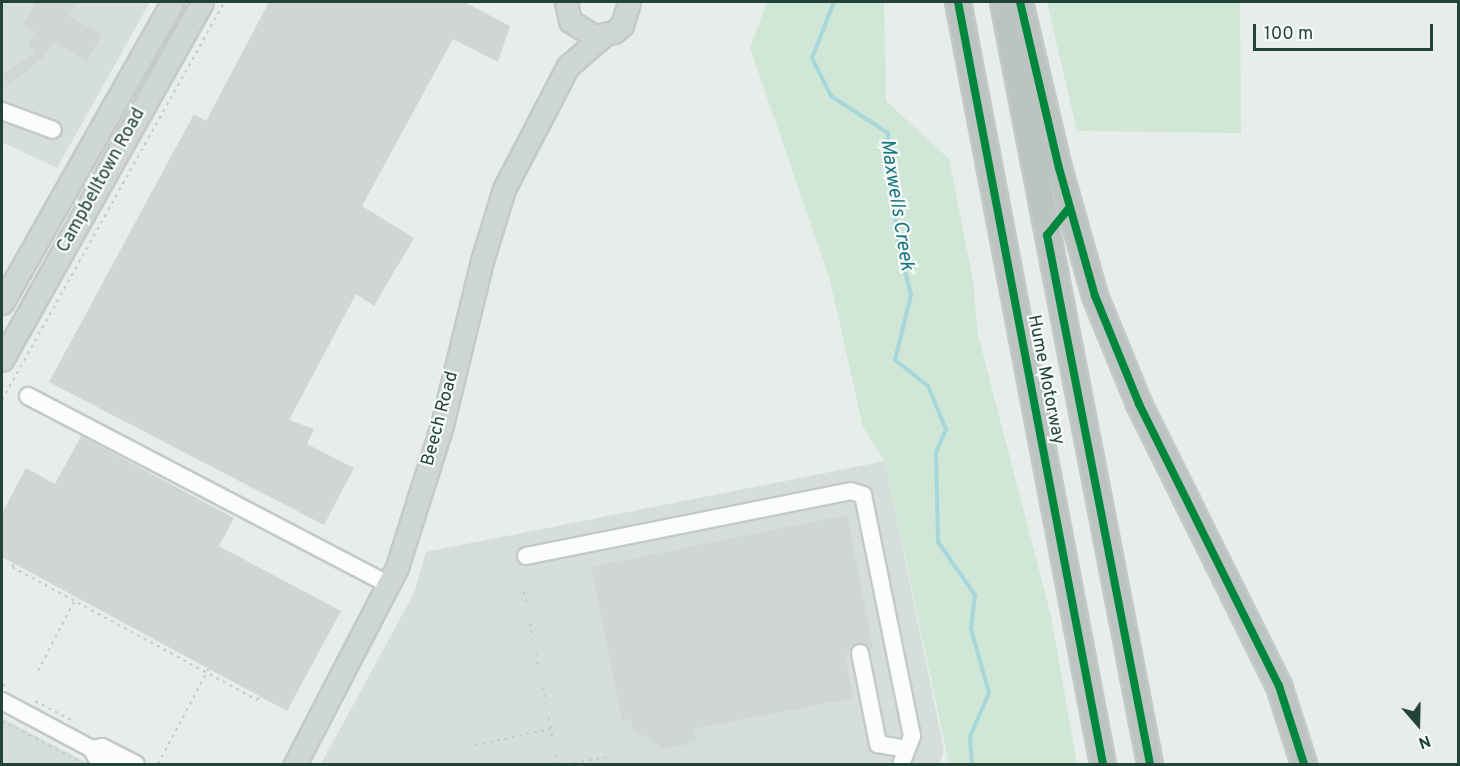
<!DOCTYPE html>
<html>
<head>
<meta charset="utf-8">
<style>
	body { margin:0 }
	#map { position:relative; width:1460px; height:766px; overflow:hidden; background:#e7edea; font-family:Overpass,sans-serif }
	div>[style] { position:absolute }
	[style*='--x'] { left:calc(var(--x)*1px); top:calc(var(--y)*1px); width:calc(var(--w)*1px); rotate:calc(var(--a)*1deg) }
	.built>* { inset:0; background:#d5deda }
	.green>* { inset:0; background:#d0e6d6 }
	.stream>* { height:4px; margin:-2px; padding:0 2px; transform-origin:2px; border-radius:2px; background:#a7d7db }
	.building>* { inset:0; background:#cfd6d3 }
	.path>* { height:2px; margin-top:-1px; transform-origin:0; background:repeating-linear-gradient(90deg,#c2ccc8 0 3px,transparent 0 7.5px) }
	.roads { filter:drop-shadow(2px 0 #c4cac7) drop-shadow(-2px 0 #c4cac7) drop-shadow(0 2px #c4cac7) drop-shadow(0 -2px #c4cac7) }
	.minor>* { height:16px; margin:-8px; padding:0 8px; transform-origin:8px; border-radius:8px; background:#fbfcfc }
	.major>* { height:21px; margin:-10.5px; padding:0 10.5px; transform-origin:10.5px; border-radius:10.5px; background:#cfd7d4 }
	.highway>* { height:24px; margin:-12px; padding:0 12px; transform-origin:12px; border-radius:12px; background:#bbc4c1 }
	.cycleway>* { height:8px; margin:-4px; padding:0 4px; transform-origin:4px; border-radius:4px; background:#00873e }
	span { translate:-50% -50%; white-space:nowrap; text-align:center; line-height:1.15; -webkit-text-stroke:4.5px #f6fbf8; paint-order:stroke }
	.street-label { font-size:18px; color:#234238 }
	.water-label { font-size:20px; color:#197681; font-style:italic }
	.frame { position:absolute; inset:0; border:3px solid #234238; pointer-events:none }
	.north { position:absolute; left:1388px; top:694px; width:60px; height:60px; -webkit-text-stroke:4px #f6fbf8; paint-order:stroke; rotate:160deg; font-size:16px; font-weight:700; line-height:24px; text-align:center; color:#234238 }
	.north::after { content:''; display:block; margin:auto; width:21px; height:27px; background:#234238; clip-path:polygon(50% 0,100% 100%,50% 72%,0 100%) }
	.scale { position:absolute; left:1253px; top:24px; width:180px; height:27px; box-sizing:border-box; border:3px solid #234238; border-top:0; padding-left:8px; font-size:18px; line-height:21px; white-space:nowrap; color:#234238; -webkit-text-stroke:4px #f6fbf8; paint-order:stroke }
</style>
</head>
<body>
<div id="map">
	<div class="built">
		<i style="clip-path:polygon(2px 2px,150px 2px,57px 168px,2px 142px)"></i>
		<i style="clip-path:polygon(885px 461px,944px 750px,940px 764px,321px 764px,414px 593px,426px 552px)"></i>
		<i style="clip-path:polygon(2px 718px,89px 764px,2px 764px)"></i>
	</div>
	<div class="green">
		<i style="clip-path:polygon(767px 2px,884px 2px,886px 101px,949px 159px,973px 280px,978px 335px,1051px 616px,1077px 764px,949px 764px,885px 461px,863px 427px,830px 280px,750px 48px)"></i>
		<i style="clip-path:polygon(1047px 2px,1240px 2px,1241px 133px,1077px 131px)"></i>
	</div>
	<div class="stream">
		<i style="--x:834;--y:2;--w:60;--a:111.4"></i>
		<i style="--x:812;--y:58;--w:42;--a:63.4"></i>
		<i style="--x:831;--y:96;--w:68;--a:33"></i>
		<i style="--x:888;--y:133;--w:106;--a:85.1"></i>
		<i style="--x:897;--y:239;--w:58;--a:76"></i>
		<i style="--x:911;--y:295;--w:67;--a:103.8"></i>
		<i style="--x:895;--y:360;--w:42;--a:38.2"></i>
		<i style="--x:928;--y:386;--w:47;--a:67.3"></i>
		<i style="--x:946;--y:429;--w:25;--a:113"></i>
		<i style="--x:936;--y:452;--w:90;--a:88.7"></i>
		<i style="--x:938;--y:542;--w:65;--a:55.1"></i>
		<i style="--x:975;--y:595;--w:34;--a:97"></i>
		<i style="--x:971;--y:629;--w:66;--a:74.3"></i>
		<i style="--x:989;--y:693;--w:48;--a:113.4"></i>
		<i style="--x:970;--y:737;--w:27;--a:86"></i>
	</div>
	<div class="building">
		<i style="clip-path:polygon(36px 2px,77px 2px,69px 16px,102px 35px,87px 61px,54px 42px,41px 60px,8px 84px,2px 75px,35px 53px,28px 44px,35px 32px,23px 26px)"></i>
		<i style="clip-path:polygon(269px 2px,464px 2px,510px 26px,498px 62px,453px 39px,362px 206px,414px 238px,374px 306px,356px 294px,289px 420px,314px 429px,307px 444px,354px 468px,324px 525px,49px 382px,194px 114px,206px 121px)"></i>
		<i style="clip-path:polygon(81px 436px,234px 518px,219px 546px,341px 611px,287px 711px,2px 557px,2px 513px,26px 468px,55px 484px)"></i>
		<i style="clip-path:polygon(847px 515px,874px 651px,859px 643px,845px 656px,853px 698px,694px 729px,697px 742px,664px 749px,632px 728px,631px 719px,622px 721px,591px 567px)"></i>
	</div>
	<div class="path">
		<i style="--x:2;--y:400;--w:456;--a:-60.8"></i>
		<i style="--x:14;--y:564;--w:4;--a:124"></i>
		<i style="--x:12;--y:567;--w:279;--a:28.5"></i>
		<i style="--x:257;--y:700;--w:5;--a:-53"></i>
		<i style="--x:524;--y:592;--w:14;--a:78"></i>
		<i style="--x:530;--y:623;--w:16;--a:79"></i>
		<i style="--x:536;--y:654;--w:17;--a:80"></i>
		<i style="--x:38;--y:671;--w:80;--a:-62.5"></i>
		<i style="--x:2;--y:684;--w:7;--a:27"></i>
		<i style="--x:543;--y:687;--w:16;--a:79"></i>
		<i style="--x:35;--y:701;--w:45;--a:27.7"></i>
		<i style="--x:549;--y:718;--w:23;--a:80"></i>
		<i style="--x:2;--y:721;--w:91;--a:27.4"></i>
		<i style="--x:475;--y:745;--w:78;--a:-11.9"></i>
		<i style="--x:556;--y:755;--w:9;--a:77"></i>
		<i style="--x:574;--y:763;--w:35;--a:-10"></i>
		<i style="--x:158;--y:764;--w:109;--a:-62"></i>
	</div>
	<div class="roads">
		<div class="minor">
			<i style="--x:2;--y:111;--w:54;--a:20.4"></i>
			<i style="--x:28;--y:396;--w:407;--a:27.6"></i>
			<i style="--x:526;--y:556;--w:331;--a:-11.3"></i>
			<i style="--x:851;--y:491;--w:13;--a:18"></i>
			<i style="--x:863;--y:495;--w:246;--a:78.5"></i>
			<i style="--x:912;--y:736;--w:30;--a:111"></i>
			<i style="--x:860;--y:653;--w:93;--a:78.8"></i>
			<i style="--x:878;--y:744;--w:28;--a:10"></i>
			<i style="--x:2;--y:701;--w:102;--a:28.1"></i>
			<i style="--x:92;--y:749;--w:9;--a:63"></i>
			<i style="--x:96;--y:757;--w:16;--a:27"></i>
			<i style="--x:92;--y:749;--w:10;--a:-11"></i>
			<i style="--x:102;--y:747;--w:38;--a:27"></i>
		</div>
		<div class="major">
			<i style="--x:566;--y:2;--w:19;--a:78"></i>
			<i style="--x:570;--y:21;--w:28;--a:32"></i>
			<i style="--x:594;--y:36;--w:20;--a:-11"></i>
			<i style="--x:614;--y:32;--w:11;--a:-41"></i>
			<i style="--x:622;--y:25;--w:24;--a:-73"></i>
			<i style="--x:2;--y:303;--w:346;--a:-60.5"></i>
			<i style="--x:2;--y:360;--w:410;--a:-60.8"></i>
			<i style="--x:295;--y:764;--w:222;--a:-62.6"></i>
			<i style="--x:397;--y:567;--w:149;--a:-72.4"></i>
			<i style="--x:442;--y:425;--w:169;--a:-76.3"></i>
			<i style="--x:482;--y:261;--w:75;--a:-73"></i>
			<i style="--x:504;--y:189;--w:139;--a:-62.5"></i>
			<i style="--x:568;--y:66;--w:46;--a:-40.6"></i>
		</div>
		<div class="highway">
			<i style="--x:958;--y:2;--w:776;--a:79.23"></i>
			<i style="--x:1003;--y:2;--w:776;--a:79.08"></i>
			<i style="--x:1020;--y:2;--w:171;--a:76.8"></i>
			<i style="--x:1059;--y:168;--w:133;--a:74.3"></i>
			<i style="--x:1095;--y:296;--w:117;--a:67.8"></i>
			<i style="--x:1139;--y:404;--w:315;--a:63.6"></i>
			<i style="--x:1279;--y:686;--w:82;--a:72.2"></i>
		</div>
	</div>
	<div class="cycleway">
		<i style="--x:958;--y:2;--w:776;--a:79.23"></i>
		<i style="--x:1020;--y:2;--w:171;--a:76.8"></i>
		<i style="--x:1059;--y:168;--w:133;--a:74.3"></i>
		<i style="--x:1095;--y:296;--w:117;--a:67.8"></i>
		<i style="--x:1139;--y:404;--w:315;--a:63.6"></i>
		<i style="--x:1279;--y:686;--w:82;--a:72.2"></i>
		<i style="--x:1069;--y:208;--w:35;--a:129"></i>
		<i style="--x:1047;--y:235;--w:539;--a:78.98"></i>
	</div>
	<div class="street-label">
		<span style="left:102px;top:181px;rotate:-61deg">Campbelltown Road</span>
		<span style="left:1045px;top:380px;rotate:79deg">Hume Motorway</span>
		<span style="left:441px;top:419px;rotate:-75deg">Beech Road</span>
	</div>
	<div class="water-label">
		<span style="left:896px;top:205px;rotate:81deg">Maxwells Creek</span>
	</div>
	<div class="frame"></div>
	<div class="north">N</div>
	<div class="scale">100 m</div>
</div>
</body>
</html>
